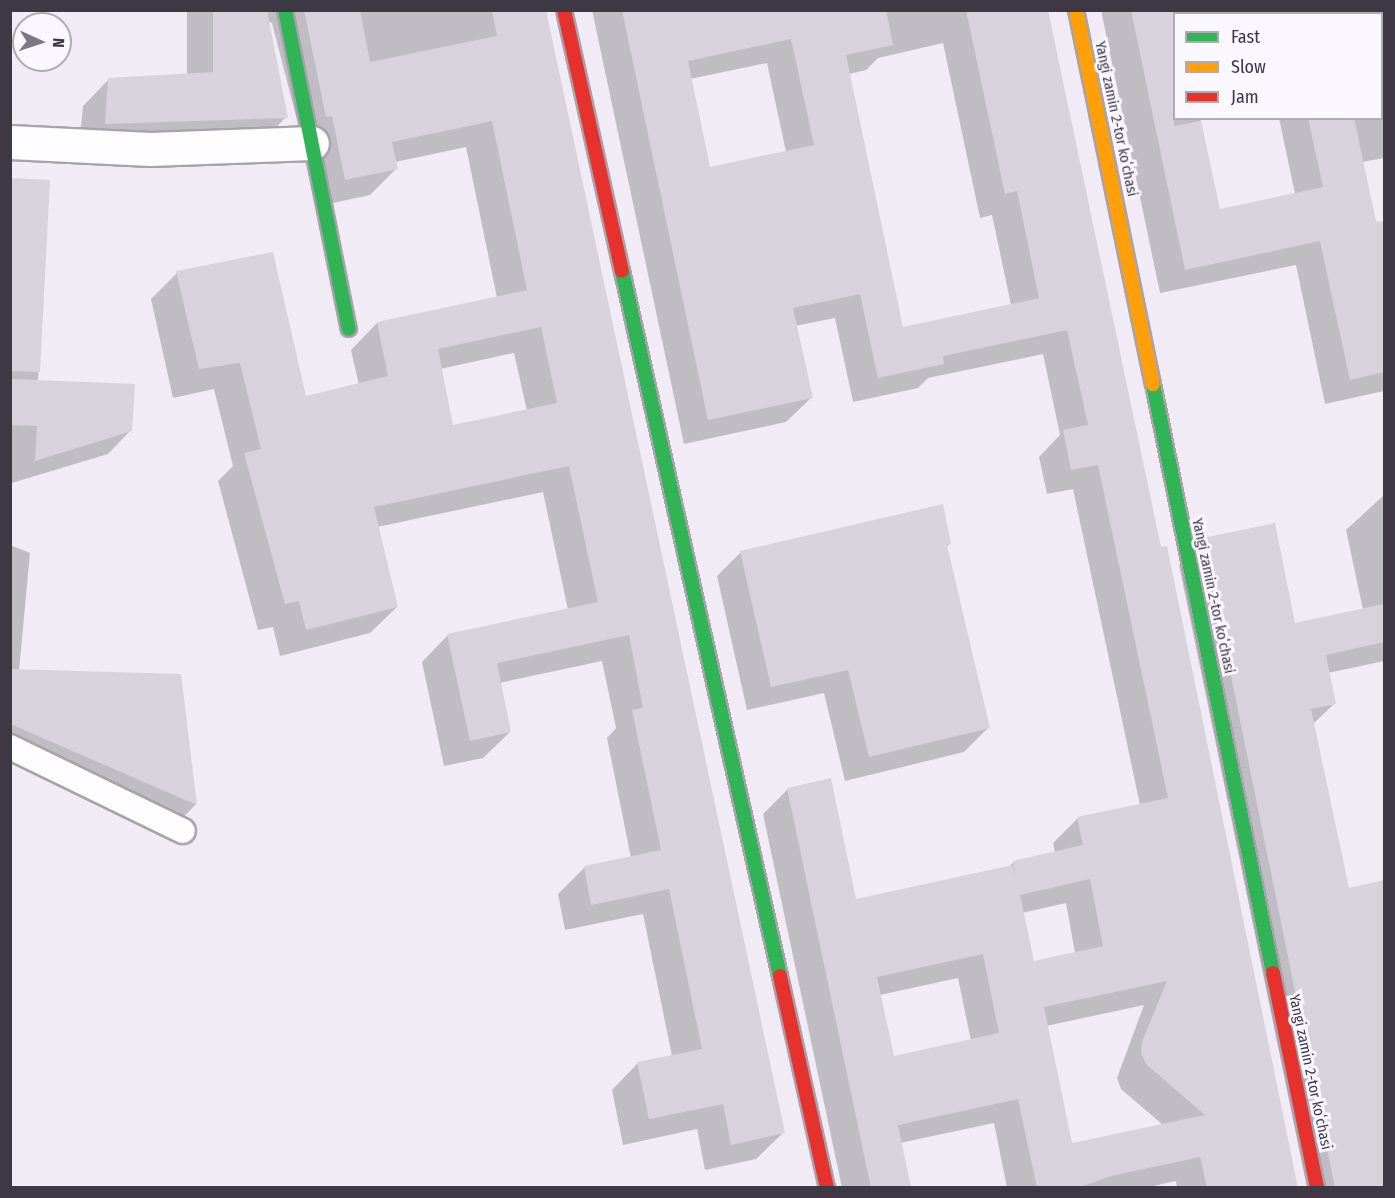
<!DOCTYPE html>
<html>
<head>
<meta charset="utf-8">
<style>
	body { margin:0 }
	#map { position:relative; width:1395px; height:1198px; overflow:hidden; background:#f1ebf6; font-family:"Fira Sans Condensed",sans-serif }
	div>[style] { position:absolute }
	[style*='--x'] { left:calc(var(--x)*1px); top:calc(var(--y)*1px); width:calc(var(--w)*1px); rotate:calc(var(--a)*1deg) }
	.shadow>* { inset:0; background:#0003 }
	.building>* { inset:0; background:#d8d2dd }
	.roads { filter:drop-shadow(2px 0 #a8a2ad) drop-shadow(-2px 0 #a8a2ad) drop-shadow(0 2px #a8a2ad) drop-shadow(0 -2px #a8a2ad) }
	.lane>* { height:24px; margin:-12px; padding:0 12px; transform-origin:12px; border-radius:12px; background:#fdfcfe }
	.street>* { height:33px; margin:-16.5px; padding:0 16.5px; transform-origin:16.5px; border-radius:16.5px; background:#fdfcfe }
	.fast>* { height:14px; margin:-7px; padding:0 7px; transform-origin:7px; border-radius:7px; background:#30b455 }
	.slow>* { height:14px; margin:-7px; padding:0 7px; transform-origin:7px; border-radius:7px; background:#ff9f0a }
	.jam>* { height:14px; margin:-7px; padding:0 7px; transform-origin:7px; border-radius:7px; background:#e5322d }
	span { translate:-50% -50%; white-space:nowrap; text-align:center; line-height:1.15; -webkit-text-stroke:6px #faf7fe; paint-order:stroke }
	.street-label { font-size:15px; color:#3e3845 }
	.frame { position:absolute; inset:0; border:12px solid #3e3845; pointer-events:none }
	.legend { position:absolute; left:1173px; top:12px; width:210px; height:108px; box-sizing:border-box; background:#faf7fe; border:2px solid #afabb4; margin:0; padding:8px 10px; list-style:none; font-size:18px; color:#3e3845 }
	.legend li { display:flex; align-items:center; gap:12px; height:30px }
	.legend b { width:30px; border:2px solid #afabb4 }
	.north { position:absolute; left:12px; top:12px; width:60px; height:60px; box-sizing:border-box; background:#faf7fe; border:2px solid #afabb4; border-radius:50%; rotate:93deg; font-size:16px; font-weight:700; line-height:24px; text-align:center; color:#3e3845 }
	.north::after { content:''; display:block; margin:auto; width:21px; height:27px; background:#7d7783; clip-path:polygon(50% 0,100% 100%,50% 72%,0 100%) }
</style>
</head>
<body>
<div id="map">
	<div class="shadow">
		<i style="clip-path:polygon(evenodd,187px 10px,545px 10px,783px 1133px,756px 1159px,705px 1170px,697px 1129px,623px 1145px,612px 1090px,638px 1063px,672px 1056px,643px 914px,565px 930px,558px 894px,584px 868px,631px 858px,607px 738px,616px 728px,602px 661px,499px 683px,510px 732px,483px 758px,444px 766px,422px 662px,448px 635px,568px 610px,543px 492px,377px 527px,397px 607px,370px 633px,280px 656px,273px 627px,258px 630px,218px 481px,233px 466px,214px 389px,173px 398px,151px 299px,177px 273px,305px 398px,359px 385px,351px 350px,377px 323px,497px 298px,466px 147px,395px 162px,396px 169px,370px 195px,319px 206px,272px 23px,267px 21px,286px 117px,260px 144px,79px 150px,83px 106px,109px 79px,187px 75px,187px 10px,514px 353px,527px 411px,452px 427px,440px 369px,514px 353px)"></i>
		<i style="clip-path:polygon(evenodd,592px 10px,1046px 10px,1296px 1188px,1177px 1188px,1176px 1181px,1144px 1188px,1007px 1188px,994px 1123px,900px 1143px,910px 1188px,842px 1188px,763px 814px,788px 789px,855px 901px,1007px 868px,1014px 862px,1055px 853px,1053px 843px,1078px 818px,1140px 805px,1073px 489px,1047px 494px,1039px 457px,1060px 435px,1043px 354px,928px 378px,918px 388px,853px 402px,835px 318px,795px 326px,811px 398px,786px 422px,684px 444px,592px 10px,943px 43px,980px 218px,992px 215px,1011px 305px,902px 329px,849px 74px,866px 70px,878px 58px,943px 43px,592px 10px,767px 63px,786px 152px,709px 169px,690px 79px,767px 63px,592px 10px,1066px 903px,1075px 953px,1033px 962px,1022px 913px,1066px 903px,592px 10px,958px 978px,971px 1041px,893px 1058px,880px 995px,958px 978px,592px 10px,1144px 1005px,1117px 1078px,1121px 1089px,1163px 1125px,1071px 1145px,1046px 1026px,1144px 1005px)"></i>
		<i style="clip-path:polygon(1101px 10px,1384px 10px,1382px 15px,1174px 14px,1174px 118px,1200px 118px,1219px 211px,1295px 194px,1279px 118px,1382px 118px,1384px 97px,1384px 158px,1362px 162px,1375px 223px,1384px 223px,1384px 391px,1325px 404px,1296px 265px,1160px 293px)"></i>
		<i style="clip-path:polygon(10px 179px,48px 181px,38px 381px,131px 430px,108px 454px,12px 483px)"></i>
		<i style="clip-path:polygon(1384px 495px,1384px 661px,1328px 673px,1335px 703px,1313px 724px,1348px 889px,1384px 882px,1384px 1188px,1307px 1188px,1179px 565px,1204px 540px,1294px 625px,1363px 610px,1346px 530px)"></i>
		<i style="clip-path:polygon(950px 544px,946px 547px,988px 728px,964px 752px,845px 781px,824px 693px,747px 710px,717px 576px,741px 552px)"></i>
		<i style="clip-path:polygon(10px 545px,30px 553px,19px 671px,196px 804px,171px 830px,10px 759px)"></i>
	</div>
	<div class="building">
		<i style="clip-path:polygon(213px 10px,267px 10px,288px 118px,105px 124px,108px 78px,213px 72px)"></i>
		<i style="clip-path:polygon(evenodd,304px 10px,360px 10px,370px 62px,497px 36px,492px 10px,546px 10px,785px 1133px,731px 1145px,723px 1104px,649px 1119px,637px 1062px,702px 1049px,669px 889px,591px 905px,584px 866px,661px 850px,632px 710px,643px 708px,629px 635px,497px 663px,511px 732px,470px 741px,447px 634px,598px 602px,569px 466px,374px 507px,398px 607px,306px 630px,299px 601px,285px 604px,244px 453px,261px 449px,240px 363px,199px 369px,176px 271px,273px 252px,306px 396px,388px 376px,377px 322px,527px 290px,492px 121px,392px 142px,398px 169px,345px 180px,332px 116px,326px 117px,304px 10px,541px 327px,557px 403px,453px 425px,438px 349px,541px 327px)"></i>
		<i style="clip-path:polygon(evenodd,622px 10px,886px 10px,893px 45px,846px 55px,903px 327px,1039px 298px,1017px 191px,1005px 194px,966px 10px,1048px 10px,1161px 547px,1167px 546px,1298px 1188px,1207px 1188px,1200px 1157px,1111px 1176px,1078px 1188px,1037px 1188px,1018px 1099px,898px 1125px,911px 1188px,871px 1188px,787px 788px,831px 778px,856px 899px,1013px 865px,1016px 878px,1013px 861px,1083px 845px,1077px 817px,1168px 798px,1098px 465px,1071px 470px,1063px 430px,1088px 425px,1067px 330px,943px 356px,944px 364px,878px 378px,860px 294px,793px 308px,813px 398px,708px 420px,622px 10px,791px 39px,814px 145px,710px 167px,688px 61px,791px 39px,622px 10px,1090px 879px,1103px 946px,1034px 961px,1020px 895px,1090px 879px,622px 10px,983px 954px,999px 1033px,894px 1056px,877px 977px,983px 954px,622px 10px,1167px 981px,1142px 1042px,1141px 1053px,1146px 1064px,1205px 1115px,1072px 1143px,1044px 1007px,1167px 981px)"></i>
		<i style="clip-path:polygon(1131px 10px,1174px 10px,1174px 126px,1201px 121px,1220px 209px,1323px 187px,1308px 118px,1354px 118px,1376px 221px,1384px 222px,1384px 372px,1350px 380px,1320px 241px,1185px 270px)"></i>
		<i style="clip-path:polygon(10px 178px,50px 180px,40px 372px,10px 371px)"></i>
		<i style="clip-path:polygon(10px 379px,135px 384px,132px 431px,35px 461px,37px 426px,10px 425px)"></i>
		<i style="clip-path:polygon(943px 504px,951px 544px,947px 545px,990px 728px,869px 757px,848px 670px,771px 687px,740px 551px)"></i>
		<i style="clip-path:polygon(1275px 523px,1295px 623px,1384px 604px,1384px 642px,1326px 655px,1336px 704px,1311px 709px,1349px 888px,1384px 880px,1384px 1188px,1335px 1188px,1203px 538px)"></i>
		<i style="clip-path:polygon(10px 669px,181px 674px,197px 805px,10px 724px)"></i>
	</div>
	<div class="roads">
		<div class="lane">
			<i style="--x:10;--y:747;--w:192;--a:25.9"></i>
		</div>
		<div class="street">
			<i style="--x:10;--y:142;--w:140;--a:2.9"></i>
			<i style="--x:150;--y:149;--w:162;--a:-2.1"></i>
		</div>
		<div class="fast">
			<i style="--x:285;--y:10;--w:325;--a:78.7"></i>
			<i style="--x:622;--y:271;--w:722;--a:77.37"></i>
			<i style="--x:1153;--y:384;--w:601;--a:78.48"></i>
		</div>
		<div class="slow">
			<i style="--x:1076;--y:10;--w:382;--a:78.4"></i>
		</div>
		<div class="jam">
			<i style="--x:564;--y:10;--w:267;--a:77.5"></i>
			<i style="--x:1273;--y:973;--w:219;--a:78.4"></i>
			<i style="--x:780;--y:976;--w:217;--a:77.5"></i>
		</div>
	</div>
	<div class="street-label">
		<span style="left:1116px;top:119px;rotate:78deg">Yangi zamin 2-tor koʻchasi</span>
		<span style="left:1213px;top:596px;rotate:78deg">Yangi zamin 2-tor koʻchasi</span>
		<span style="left:1310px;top:1072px;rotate:78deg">Yangi zamin 2-tor koʻchasi</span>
	</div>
	<div class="frame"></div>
	<ul class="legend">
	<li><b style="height:8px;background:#30b455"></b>Fast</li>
	<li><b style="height:8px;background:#ff9f0a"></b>Slow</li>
	<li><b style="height:8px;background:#e5322d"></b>Jam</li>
	</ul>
	<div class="north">N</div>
</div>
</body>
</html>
